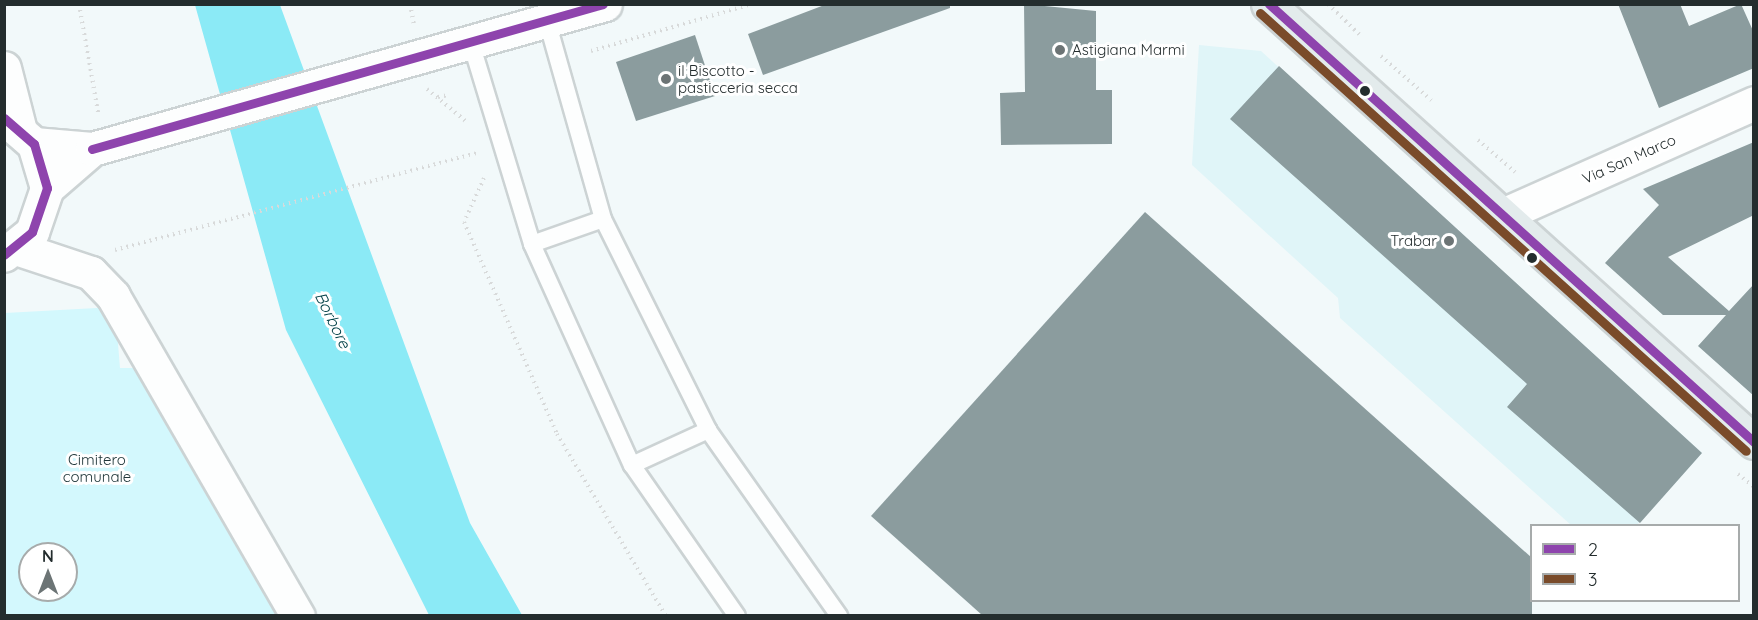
<!DOCTYPE html>
<html>
<head>
<meta charset="utf-8">
<style>
	body { margin:0 }
	#map { position:relative; width:1758px; height:620px; overflow:hidden; background:#f2f9fa; font-family:Quicksand,sans-serif }
	div>[style] { position:absolute }
	[style*='--x'] { left:calc(var(--x)*1px); top:calc(var(--y)*1px); width:calc(var(--w)*1px); rotate:calc(var(--a)*1deg) }
	.built>* { inset:0; background:#e0f5f8 }
	.green>* { inset:0; background:#d3f8fd }
	.water>* { inset:0; background:#8beaf6 }
	.building>* { inset:0; background:#8b9c9e }
	.path>* { height:4px; margin-top:-2px; transform-origin:0; background:repeating-linear-gradient(90deg,#d8dada 0 1.5px,transparent 0 6px) }
	.roads { filter:drop-shadow(2px 0 #ccd3d4) drop-shadow(-2px 0 #ccd3d4) drop-shadow(0 2px #ccd3d4) drop-shadow(0 -2px #ccd3d4) }
	.lane>* { height:16px; margin:-8px; padding:0 8px; transform-origin:8px; border-radius:8px; background:#fdfefe }
	.street>* { height:33px; margin:-16.5px; padding:0 16.5px; transform-origin:16.5px; border-radius:16.5px; background:#fdfefe }
	.secondary>* { height:33px; margin:-16.5px; padding:0 16.5px; transform-origin:16.5px; border-radius:16.5px; background:#fdfefe }
	.primary>* { height:33px; margin:-16.5px; padding:0 16.5px; transform-origin:16.5px; border-radius:16.5px; background:#e3ebec }
	.bus-1>* { height:9px; margin:-4.5px; padding:0 4.5px; transform-origin:4.5px; border-radius:4.5px; background:#8e44ad }
	.bus-2>* { height:9px; margin:-4.5px; padding:0 4.5px; transform-origin:4.5px; border-radius:4.5px; background:#7a4b2a }
	.dots>* { width:16px; height:16px; translate:-50% -50%; box-sizing:border-box; border:3px solid #fff; border-radius:50% }
	span { translate:-50% -50%; white-space:nowrap; text-align:center; line-height:1.15; -webkit-text-stroke:6px #fff; paint-order:stroke }
	.poi-label { font-size:15px; color:#242d2e }
	.left { translate:0 -50%; text-align:left }
	.right { translate:-100% -50%; text-align:right }
	.street-label { font-size:15px; color:#242d2e }
	.park-label { font-size:15px; color:#20373a }
	.water-label { font-size:16px; color:#004047; font-style:italic }
	.frame { position:absolute; inset:0; border:6px solid #242d2e; pointer-events:none }
	.legend { position:absolute; left:1530px; top:524px; width:210px; height:78px; box-sizing:border-box; background:#fff; border:2px solid #a7abab; margin:0; padding:8px 10px; list-style:none; font-size:18px; color:#242d2e }
	.legend li { display:flex; align-items:center; gap:12px; height:30px }
	.legend b { width:30px; border:2px solid #a7abab }
	.north { position:absolute; left:18px; top:542px; width:60px; height:60px; box-sizing:border-box; background:#fff; border:2px solid #a7abab; border-radius:50%; rotate:0deg; font-size:16px; font-weight:700; line-height:24px; text-align:center; color:#242d2e }
	.north::after { content:''; display:block; margin:auto; width:21px; height:27px; background:#6c7475; clip-path:polygon(50% 0,100% 100%,50% 72%,0 100%) }
</style>
</head>
<body>
<div id="map">
	<div class="built">
		<i style="clip-path:polygon(1199px 45px,1261px 51px,1702px 453px,1637px 525px,1571px 525px,1340px 318px,1338px 298px,1192px 165px)"></i>
	</div>
	<div class="green">
		<i style="clip-path:polygon(evenodd,115px 307px,120px 368px,148px 368px,283px 615px,5px 616px,5px 313px,115px 307px,30px 554px,66px 554px,66px 590px,30px 590px,30px 554px)"></i>
	</div>
	<div class="water">
		<i style="clip-path:polygon(195px 5px,280px 5px,470px 523px,522px 615px,429px 615px,286px 330px)"></i>
	</div>
	<div class="building">
		<i style="clip-path:polygon(827px 4px,950px 4px,950px 8px,763px 75px,748px 34px)"></i>
		<i style="clip-path:polygon(1024px 4px,1096px 11px,1096px 90px,1112px 90px,1112px 144px,1001px 145px,1000px 93px,1025px 92px)"></i>
		<i style="clip-path:polygon(1618px 4px,1680px 4px,1689px 26px,1741px 4px,1754px 33px,1754px 68px,1659px 108px)"></i>
		<i style="clip-path:polygon(695px 35px,715px 96px,636px 121px,616px 62px)"></i>
		<i style="clip-path:polygon(1279px 66px,1702px 453px,1640px 523px,1507px 407px,1527px 384px,1230px 119px)"></i>
		<i style="clip-path:polygon(1754px 142px,1754px 215px,1668px 257px,1729px 311px,1754px 284px,1754px 396px,1698px 346px,1726px 315px,1663px 315px,1605px 263px,1659px 205px,1643px 189px)"></i>
		<i style="clip-path:polygon(1145px 212px,1532px 558px,1532px 615px,982px 615px,871px 516px)"></i>
	</div>
	<div class="path">
		<i style="--x:79;--y:4;--w:110;--a:80"></i>
		<i style="--x:410;--y:4;--w:20;--a:79"></i>
		<i style="--x:1328;--y:4;--w:46;--a:44.1"></i>
		<i style="--x:591;--y:51;--w:168;--a:-16.3"></i>
		<i style="--x:1381;--y:56;--w:67;--a:41.3"></i>
		<i style="--x:427;--y:89;--w:53;--a:39.7"></i>
		<i style="--x:438;--y:97;--w:11;--a:-10"></i>
		<i style="--x:1478;--y:140;--w:49;--a:40.9"></i>
		<i style="--x:484;--y:178;--w:48;--a:114.4"></i>
		<i style="--x:464;--y:222;--w:232;--a:66.3"></i>
		<i style="--x:557;--y:434;--w:212;--a:59.1"></i>
		<i style="--x:115;--y:250;--w:376;--a:-15"></i>
		<i style="--x:1738;--y:474;--w:21;--a:39"></i>
	</div>
	<div class="roads">
		<div class="lane">
			<i style="--x:547;--y:21;--w:206;--a:74.2"></i>
			<i style="--x:603;--y:219;--w:236;--a:63.5"></i>
			<i style="--x:708;--y:430;--w:228;--a:54.8"></i>
			<i style="--x:471;--y:43;--w:210;--a:73.1"></i>
			<i style="--x:532;--y:244;--w:243;--a:65.7"></i>
			<i style="--x:632;--y:465;--w:184;--a:55.2"></i>
			<i style="--x:532;--y:244;--w:75;--a:-19.4"></i>
			<i style="--x:632;--y:465;--w:84;--a:-24.7"></i>
		</div>
		<div class="street">
			<i style="--x:4;--y:68;--w:61;--a:75.7"></i>
			<i style="--x:1505;--y:214;--w:273;--a:-24"></i>
			<i style="--x:16;--y:248;--w:79;--a:18.4"></i>
			<i style="--x:91;--y:273;--w:32;--a:46"></i>
			<i style="--x:113;--y:296;--w:370;--a:60"></i>
		</div>
		<div class="secondary">
			<i style="--x:4;--y:118;--w:40;--a:41"></i>
			<i style="--x:34;--y:144;--w:46;--a:73.5"></i>
			<i style="--x:47;--y:188;--w:46;--a:108.8"></i>
			<i style="--x:32;--y:232;--w:36;--a:141"></i>
			<i style="--x:34;--y:144;--w:58;--a:4.9"></i>
			<i style="--x:92;--y:149;--w:60;--a:139.1"></i>
			<i style="--x:92;--y:149;--w:533;--a:-15.78"></i>
		</div>
		<div class="primary">
			<i style="--x:1268;--y:4;--w:654;--a:42.03"></i>
		</div>
	</div>
	<div class="bus-1">
		<i style="--x:1269;--y:4;--w:654;--a:42.08"></i>
		<i style="--x:4;--y:118;--w:40;--a:41"></i>
		<i style="--x:34;--y:144;--w:46;--a:73.5"></i>
		<i style="--x:47;--y:188;--w:46;--a:108.8"></i>
		<i style="--x:32;--y:232;--w:36;--a:141"></i>
		<i style="--x:92;--y:149;--w:531;--a:-15.84"></i>
	</div>
	<div class="bus-2">
		<i style="--x:1260;--y:13;--w:654;--a:42.03"></i>
	</div>
	<div class="dots">
		<i style="left:1060px;top:50px;background:#6c7475"></i>
		<i style="left:666px;top:79px;background:#6c7475"></i>
		<i style="left:1365px;top:91px;background:#242d2e"></i>
		<i style="left:1449px;top:241px;background:#6c7475"></i>
		<i style="left:1532px;top:258px;background:#242d2e"></i>
	</div>
	<div class="poi-label">
		<span class="left" style="left:1072px;top:50px">Astigiana Marmi</span>
		<span class="left" style="left:678px;top:79px">il Biscotto -<br>pasticceria secca</span>
		<span class="right" style="left:1437px;top:241px">Trabar</span>
	</div>
	<div class="street-label">
		<span style="left:1629px;top:159px;rotate:-24deg">Via San Marco</span>
	</div>
	<div class="park-label">
		<span style="left:97px;top:468px">Cimitero<br>comunale</span>
	</div>
	<div class="water-label">
		<span style="left:333px;top:320px;rotate:64deg">Borbore</span>
	</div>
	<div class="frame"></div>
	<ul class="legend">
	<li><b style="height:8px;background:#8e44ad"></b>2</li>
	<li><b style="height:8px;background:#7a4b2a"></b>3</li>
	</ul>
	<div class="north">N</div>
</div>
</body>
</html>
